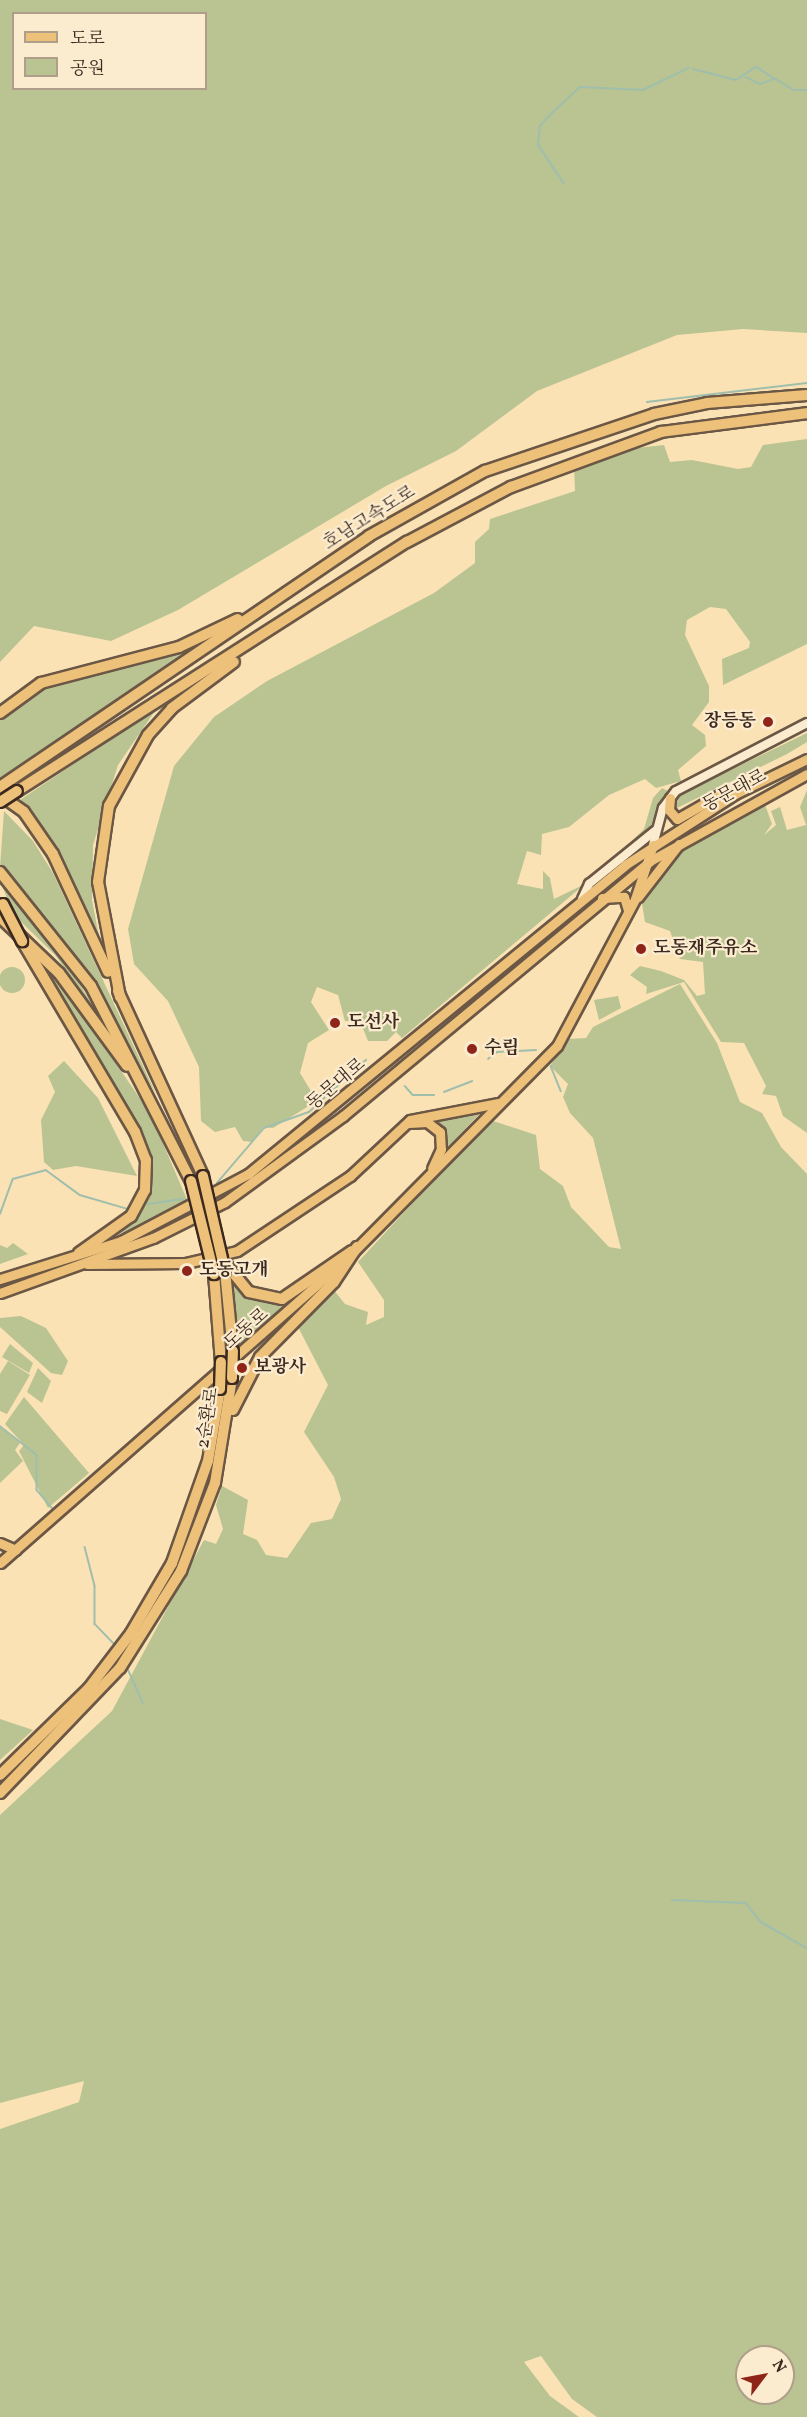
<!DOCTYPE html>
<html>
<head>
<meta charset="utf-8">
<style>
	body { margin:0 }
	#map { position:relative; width:807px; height:2417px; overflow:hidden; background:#fbe2b5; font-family:Vollkorn,"Noto Serif KR",serif }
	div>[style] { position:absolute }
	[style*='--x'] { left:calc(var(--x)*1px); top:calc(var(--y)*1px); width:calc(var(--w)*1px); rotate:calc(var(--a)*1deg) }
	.green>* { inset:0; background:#b9c492 }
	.round { border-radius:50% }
	.stream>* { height:1.5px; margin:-0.75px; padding:0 0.75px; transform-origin:0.75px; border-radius:0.75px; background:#9fbeac }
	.roads { filter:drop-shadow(2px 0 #6b5745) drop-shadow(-2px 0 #6b5745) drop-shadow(0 2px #6b5745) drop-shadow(0 -2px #6b5745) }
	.minor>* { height:8px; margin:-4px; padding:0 4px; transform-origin:4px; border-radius:4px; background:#fceccf }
	.major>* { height:9px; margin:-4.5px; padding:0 4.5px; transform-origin:4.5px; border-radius:4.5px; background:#eec17a }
	.highway>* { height:10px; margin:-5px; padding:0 5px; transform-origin:5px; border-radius:5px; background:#eec17a }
	.bridges { filter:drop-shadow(2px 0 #3b2920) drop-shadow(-2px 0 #3b2920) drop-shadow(0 2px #3b2920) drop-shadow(0 -2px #3b2920) }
	.highway-bridge>* { height:10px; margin:-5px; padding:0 5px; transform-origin:5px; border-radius:5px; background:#eec17a }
	.dots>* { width:16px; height:16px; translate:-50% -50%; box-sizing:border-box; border:3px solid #fceccf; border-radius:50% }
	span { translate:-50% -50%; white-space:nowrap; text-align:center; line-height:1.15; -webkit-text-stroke:4.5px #fceccf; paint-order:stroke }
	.street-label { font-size:18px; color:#3b2920 }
	.poi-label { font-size:18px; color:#3b2920; font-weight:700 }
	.right { translate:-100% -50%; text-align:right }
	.left { translate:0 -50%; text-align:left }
	.legend { position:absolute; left:12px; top:12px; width:195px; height:78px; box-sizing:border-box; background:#fceccf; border:2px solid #af9e89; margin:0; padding:8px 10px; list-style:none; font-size:18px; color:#3b2920 }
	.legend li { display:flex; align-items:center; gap:12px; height:30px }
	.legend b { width:30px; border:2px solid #af9e89 }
	.north { position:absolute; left:735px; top:2345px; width:60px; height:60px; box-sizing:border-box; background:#fceccf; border:2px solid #af9e89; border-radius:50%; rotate:58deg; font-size:16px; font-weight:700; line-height:24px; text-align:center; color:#3b2920 }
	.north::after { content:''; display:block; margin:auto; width:21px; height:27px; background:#8f2418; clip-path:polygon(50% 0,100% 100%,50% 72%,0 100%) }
</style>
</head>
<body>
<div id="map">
	<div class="green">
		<i style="clip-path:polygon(evenodd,0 0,807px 0,807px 333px,743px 329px,677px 335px,537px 391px,456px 451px,386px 486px,178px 610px,111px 641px,34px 626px,0 662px,0 0,14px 14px,206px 14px,206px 88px,14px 88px,14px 14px)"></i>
		<i style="clip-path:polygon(807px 439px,807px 644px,723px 685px,722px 659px,749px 648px,750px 642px,726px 609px,710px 607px,687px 620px,685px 635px,709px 686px,709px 702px,692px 725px,705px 735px,706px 746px,678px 770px,681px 781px,656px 788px,645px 779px,609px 795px,569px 827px,542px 834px,541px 855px,527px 851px,517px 884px,543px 889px,543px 871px,550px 878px,554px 899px,585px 884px,402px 1038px,396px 1032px,387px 1041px,368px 1041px,360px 1021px,345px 1021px,338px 995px,317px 987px,311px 1002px,329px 1030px,308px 1043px,300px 1073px,317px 1101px,273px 1128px,263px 1127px,253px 1142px,243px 1141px,235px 1127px,215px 1132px,201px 1121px,199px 1067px,168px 1001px,134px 964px,128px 929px,174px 766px,214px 717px,267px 681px,434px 593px,475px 563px,475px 542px,489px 529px,490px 519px,575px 491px,574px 465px,619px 450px,664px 445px,670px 462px,692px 460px,738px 469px,751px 467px,763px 445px)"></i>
		<i style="clip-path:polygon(211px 637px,0 778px,0 719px,17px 701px,45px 685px)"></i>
		<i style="clip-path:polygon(157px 708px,118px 765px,93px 845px,92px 900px,101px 947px,41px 824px,20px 800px)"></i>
		<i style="clip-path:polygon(807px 733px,807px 742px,787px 754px,677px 808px,676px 799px,685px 792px)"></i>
		<i style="clip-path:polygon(662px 788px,668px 791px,645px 838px,600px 872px,644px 829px,653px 798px)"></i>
		<i style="clip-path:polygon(807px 790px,807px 1133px,783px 1116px,776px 1096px,762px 1094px,766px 1086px,744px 1043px,721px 1042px,684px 982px,646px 994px,647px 987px,630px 975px,640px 966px,661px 971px,684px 980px,697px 996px,705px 994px,703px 962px,680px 959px,670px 931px,645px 922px,642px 904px,659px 874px,685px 845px,764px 802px,772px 824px,764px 835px,776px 825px,771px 811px,780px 807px,787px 830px,806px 825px,800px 807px)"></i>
		<i style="clip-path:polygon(4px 811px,33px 841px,53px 873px,156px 1094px,84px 971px,0 867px)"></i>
		<i style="clip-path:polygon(0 881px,45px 930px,107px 1027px,55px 955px,14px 915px)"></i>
		<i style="clip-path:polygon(29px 946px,48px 965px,150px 1113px,188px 1202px,120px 1234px,136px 1219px,148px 1192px,147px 1161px)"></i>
		<i class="round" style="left:-1px;top:967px;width:26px;height:26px"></i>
		<i style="clip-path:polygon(evenodd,680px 984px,717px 1043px,740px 1102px,762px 1113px,781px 1147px,807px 1174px,807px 2417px,597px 2417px,572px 2399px,541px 2356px,524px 2362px,550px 2396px,579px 2417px,0 2417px,0 2129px,79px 2102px,84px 2081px,0 2103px,0 1815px,112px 1711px,204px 1540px,216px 1544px,223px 1529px,216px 1505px,222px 1486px,248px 1500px,243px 1534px,257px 1540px,266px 1555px,287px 1558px,311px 1523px,332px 1519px,341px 1499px,334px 1477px,304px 1432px,328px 1385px,297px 1325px,333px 1289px,345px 1304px,368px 1312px,366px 1325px,384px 1317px,384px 1300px,358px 1262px,490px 1120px,536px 1135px,540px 1169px,563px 1186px,571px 1207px,609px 1247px,621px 1249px,593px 1138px,570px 1113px,563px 1097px,568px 1084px,550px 1066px,568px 1039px,586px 1038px,593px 1027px,680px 984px,747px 2357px,783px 2357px,783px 2393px,747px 2393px,747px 2357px)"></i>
		<i style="clip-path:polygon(618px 996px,621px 1008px,599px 1020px,594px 1000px)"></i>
		<i style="clip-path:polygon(64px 1061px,98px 1098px,137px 1176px,76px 1166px,53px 1170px,44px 1162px,41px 1120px,55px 1092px,48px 1076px)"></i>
		<i style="clip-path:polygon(481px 1109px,482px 1111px,446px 1149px,444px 1131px,430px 1116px)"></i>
		<i style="clip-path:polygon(13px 1243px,28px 1254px,0 1264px,0 1245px,7px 1248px)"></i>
		<i style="clip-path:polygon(232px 1283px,262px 1301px,295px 1298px,236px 1349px)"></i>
		<i style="clip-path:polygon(21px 1316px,46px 1328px,68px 1361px,62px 1375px,51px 1373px,0 1327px,0 1318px)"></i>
		<i style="clip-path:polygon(10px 1344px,33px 1363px,29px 1373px,2px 1357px)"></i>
		<i style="clip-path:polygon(8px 1361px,30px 1375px,7px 1414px,0 1411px,0 1374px)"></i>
		<i style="clip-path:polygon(38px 1368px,51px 1381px,42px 1403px,27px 1392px)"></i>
		<i style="clip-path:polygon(24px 1397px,89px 1473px,48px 1508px,19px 1451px,24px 1445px,5px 1424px)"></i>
		<i style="clip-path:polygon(0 1426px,20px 1443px,15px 1450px,23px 1461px,0 1483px)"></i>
		<i style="clip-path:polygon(0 1719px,33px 1730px,0 1760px)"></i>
	</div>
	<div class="stream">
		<i style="--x:693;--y:69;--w:44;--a:14.3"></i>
		<i style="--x:736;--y:80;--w:24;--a:-33"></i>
		<i style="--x:756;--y:67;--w:44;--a:31.2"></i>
		<i style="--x:794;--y:90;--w:13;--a:0"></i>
		<i style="--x:746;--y:77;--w:16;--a:27"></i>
		<i style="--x:760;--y:84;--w:15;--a:-20"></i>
		<i style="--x:564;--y:184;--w:47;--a:-123.7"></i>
		<i style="--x:538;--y:145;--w:19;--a:-84"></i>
		<i style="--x:540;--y:126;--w:13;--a:-48"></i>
		<i style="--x:549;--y:116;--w:42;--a:-43.1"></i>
		<i style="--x:580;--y:87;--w:63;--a:2.7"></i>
		<i style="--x:643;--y:90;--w:51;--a:-25.6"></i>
		<i style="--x:647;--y:402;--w:161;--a:-6.8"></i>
		<i style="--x:488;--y:1059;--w:11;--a:-38"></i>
		<i style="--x:497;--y:1052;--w:39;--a:-3"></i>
		<i style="--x:551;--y:1066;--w:27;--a:68"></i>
		<i style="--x:405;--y:1086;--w:12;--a:48"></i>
		<i style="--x:413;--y:1095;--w:21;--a:0"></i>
		<i style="--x:444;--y:1092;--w:30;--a:-21"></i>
		<i style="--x:217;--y:1183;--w:72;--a:-49.5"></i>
		<i style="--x:264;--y:1128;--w:48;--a:-19.6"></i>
		<i style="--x:309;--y:1112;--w:77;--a:-42.4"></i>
		<i style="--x:148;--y:1204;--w:35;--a:-8"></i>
		<i style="--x:0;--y:1214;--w:37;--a:-70"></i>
		<i style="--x:13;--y:1179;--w:34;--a:-15"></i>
		<i style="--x:46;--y:1170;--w:42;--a:36.3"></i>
		<i style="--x:80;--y:1195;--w:50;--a:16.3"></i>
		<i style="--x:0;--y:1426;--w:47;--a:38.1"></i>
		<i style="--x:37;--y:1455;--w:35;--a:90"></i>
		<i style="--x:37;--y:1490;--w:25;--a:50"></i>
		<i style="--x:85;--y:1547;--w:40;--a:75.6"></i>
		<i style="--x:95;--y:1586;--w:38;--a:90"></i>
		<i style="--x:95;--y:1624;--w:28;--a:46"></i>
		<i style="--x:128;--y:1669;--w:37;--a:66"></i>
		<i style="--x:672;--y:1900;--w:74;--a:2.3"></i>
		<i style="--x:746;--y:1903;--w:24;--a:52"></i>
		<i style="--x:761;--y:1922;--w:53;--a:29.5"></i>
	</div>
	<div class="roads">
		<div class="minor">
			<i style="--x:653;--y:845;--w:38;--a:-75"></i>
			<i style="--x:663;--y:808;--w:21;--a:-53"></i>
			<i style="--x:676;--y:791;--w:148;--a:-27.4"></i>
			<i style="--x:582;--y:899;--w:17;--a:-65"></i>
			<i style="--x:589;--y:884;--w:85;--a:-38.8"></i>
		</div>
		<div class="major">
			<i style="--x:670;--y:798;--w:12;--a:95"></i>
			<i style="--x:669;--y:810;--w:12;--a:48"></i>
			<i style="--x:677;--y:819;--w:48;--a:-29.7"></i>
			<i style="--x:719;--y:795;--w:13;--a:-4"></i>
			<i style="--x:638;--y:897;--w:67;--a:-52.3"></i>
			<i style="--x:602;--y:898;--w:22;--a:-3"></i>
			<i style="--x:624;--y:897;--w:14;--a:73"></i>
			<i style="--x:409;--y:1123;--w:18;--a:-3"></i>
			<i style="--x:427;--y:1122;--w:16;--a:38"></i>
			<i style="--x:440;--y:1132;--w:17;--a:87"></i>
			<i style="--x:441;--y:1149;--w:21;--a:115"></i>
			<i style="--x:353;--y:1252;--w:290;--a:-45.3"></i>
			<i style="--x:557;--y:1046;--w:166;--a:-62"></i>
			<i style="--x:635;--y:899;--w:57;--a:-71.6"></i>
			<i style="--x:87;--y:1264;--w:99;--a:-0.6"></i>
			<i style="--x:186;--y:1263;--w:52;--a:-13.2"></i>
			<i style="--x:237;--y:1251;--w:136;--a:-33.6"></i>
			<i style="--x:350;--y:1176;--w:82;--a:-43"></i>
			<i style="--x:410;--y:1120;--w:90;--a:-10.9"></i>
			<i style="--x:0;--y:1279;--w:127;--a:-17.4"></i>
			<i style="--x:121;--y:1241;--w:144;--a:-27.8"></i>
			<i style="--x:248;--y:1174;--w:487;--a:-39.3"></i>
			<i style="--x:625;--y:865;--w:131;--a:-32.8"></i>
			<i style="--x:735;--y:794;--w:80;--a:-25.9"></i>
			<i style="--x:0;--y:1293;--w:163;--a:-19.8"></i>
			<i style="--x:153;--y:1238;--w:80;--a:-26.6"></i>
			<i style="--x:225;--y:1202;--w:146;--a:-36.1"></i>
			<i style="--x:343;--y:1116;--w:399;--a:-39.7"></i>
			<i style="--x:650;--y:861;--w:179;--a:-29"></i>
			<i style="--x:0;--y:1543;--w:17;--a:24"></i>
			<i style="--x:0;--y:1563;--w:456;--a:-41.3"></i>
		</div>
		<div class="highway">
			<i style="--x:0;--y:713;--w:51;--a:-36.2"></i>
			<i style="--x:41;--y:683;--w:143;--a:-14.6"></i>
			<i style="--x:179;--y:647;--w:65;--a:-25.4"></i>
			<i style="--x:0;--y:787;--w:446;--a:-34.2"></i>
			<i style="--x:369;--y:536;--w:133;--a:-29.3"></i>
			<i style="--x:485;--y:471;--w:178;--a:-18.6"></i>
			<i style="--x:654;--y:414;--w:54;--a:-11.7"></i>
			<i style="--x:707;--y:403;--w:100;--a:-4.6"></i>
			<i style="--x:17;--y:791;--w:463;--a:-32.6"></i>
			<i style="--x:407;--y:542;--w:118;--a:-27.9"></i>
			<i style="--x:511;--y:487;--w:160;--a:-20.1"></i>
			<i style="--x:661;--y:432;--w:147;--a:-7.4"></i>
			<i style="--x:0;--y:795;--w:29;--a:35"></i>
			<i style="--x:24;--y:812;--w:51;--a:55.4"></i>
			<i style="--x:53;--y:854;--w:130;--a:65"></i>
			<i style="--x:0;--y:872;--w:146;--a:51.4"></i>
			<i style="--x:91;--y:986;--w:219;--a:62.9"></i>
			<i style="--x:0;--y:917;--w:81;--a:43.5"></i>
			<i style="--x:59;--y:973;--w:115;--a:53.8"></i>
			<i style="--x:22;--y:941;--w:222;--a:59.4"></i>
			<i style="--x:135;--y:1132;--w:30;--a:69"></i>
			<i style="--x:146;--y:1160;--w:30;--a:92"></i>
			<i style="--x:145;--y:1190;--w:30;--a:118"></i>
			<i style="--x:131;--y:1216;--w:64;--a:144.6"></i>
			<i style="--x:118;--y:991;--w:204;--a:65.3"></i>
			<i style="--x:120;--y:997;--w:117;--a:-100.8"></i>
			<i style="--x:98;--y:882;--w:77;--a:-81.8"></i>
			<i style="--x:109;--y:806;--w:81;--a:-61.2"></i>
			<i style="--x:148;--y:735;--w:36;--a:-48"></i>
			<i style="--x:172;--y:708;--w:77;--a:-36.6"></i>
			<i style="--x:226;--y:1264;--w:36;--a:51"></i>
			<i style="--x:249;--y:1292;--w:34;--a:12"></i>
			<i style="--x:282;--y:1299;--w:85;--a:-34.4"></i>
			<i style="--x:225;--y:1271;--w:80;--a:84.3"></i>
			<i style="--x:214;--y:1274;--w:88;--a:85.5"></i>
			<i style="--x:233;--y:1410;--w:59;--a:-63"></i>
			<i style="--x:260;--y:1357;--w:105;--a:-45.4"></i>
			<i style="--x:334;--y:1282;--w:42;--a:-56.7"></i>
			<i style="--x:0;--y:1775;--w:124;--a:-44.3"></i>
			<i style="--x:89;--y:1688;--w:69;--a:-52.6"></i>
			<i style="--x:131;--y:1633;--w:81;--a:-59.6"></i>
			<i style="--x:172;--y:1563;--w:108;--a:-70.6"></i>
			<i style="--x:208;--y:1461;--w:73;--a:-80.5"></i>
			<i style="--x:0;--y:1793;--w:173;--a:-46.2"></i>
			<i style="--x:120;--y:1668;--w:115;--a:-57.8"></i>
			<i style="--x:181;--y:1571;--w:94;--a:-68.9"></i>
			<i style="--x:215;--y:1483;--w:106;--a:-80.8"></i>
		</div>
	</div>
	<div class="bridges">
		<div class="highway-bridge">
			<i style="--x:0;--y:802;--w:20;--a:-33"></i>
			<i style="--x:3;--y:904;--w:42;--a:62.8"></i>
			<i style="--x:203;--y:1176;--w:98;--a:77"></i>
			<i style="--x:191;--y:1181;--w:96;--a:76.1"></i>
			<i style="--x:232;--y:1378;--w:27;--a:-88"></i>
			<i style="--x:220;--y:1389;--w:27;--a:-88"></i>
		</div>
	</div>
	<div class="dots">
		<i style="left:768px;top:722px;background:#8f2418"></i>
		<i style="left:641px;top:949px;background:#8f2418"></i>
		<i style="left:335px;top:1023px;background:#8f2418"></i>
		<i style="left:472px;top:1049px;background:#8f2418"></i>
		<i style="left:187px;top:1271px;background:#8f2418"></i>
		<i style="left:242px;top:1368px;background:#8f2418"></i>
	</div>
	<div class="street-label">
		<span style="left:370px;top:519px;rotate:-32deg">호남고속도로</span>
		<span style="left:735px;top:792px;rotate:-28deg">동문대로</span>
		<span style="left:337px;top:1085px;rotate:-40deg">동문대로</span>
		<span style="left:247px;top:1330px;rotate:-41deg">도동로</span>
		<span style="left:209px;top:1418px;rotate:-81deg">2순환로</span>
	</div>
	<div class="poi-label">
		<span class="right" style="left:756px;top:722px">장등동</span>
		<span class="left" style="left:653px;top:949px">도동재주유소</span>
		<span class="left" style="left:347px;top:1023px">도선사</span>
		<span class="left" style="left:484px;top:1049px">수림</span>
		<span class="left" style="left:199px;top:1271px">도동고개</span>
		<span class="left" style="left:254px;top:1368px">보광사</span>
	</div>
	<ul class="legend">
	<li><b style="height:8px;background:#eec17a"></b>도로</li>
	<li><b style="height:16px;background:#b9c492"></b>공원</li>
	</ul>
	<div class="north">N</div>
</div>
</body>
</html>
